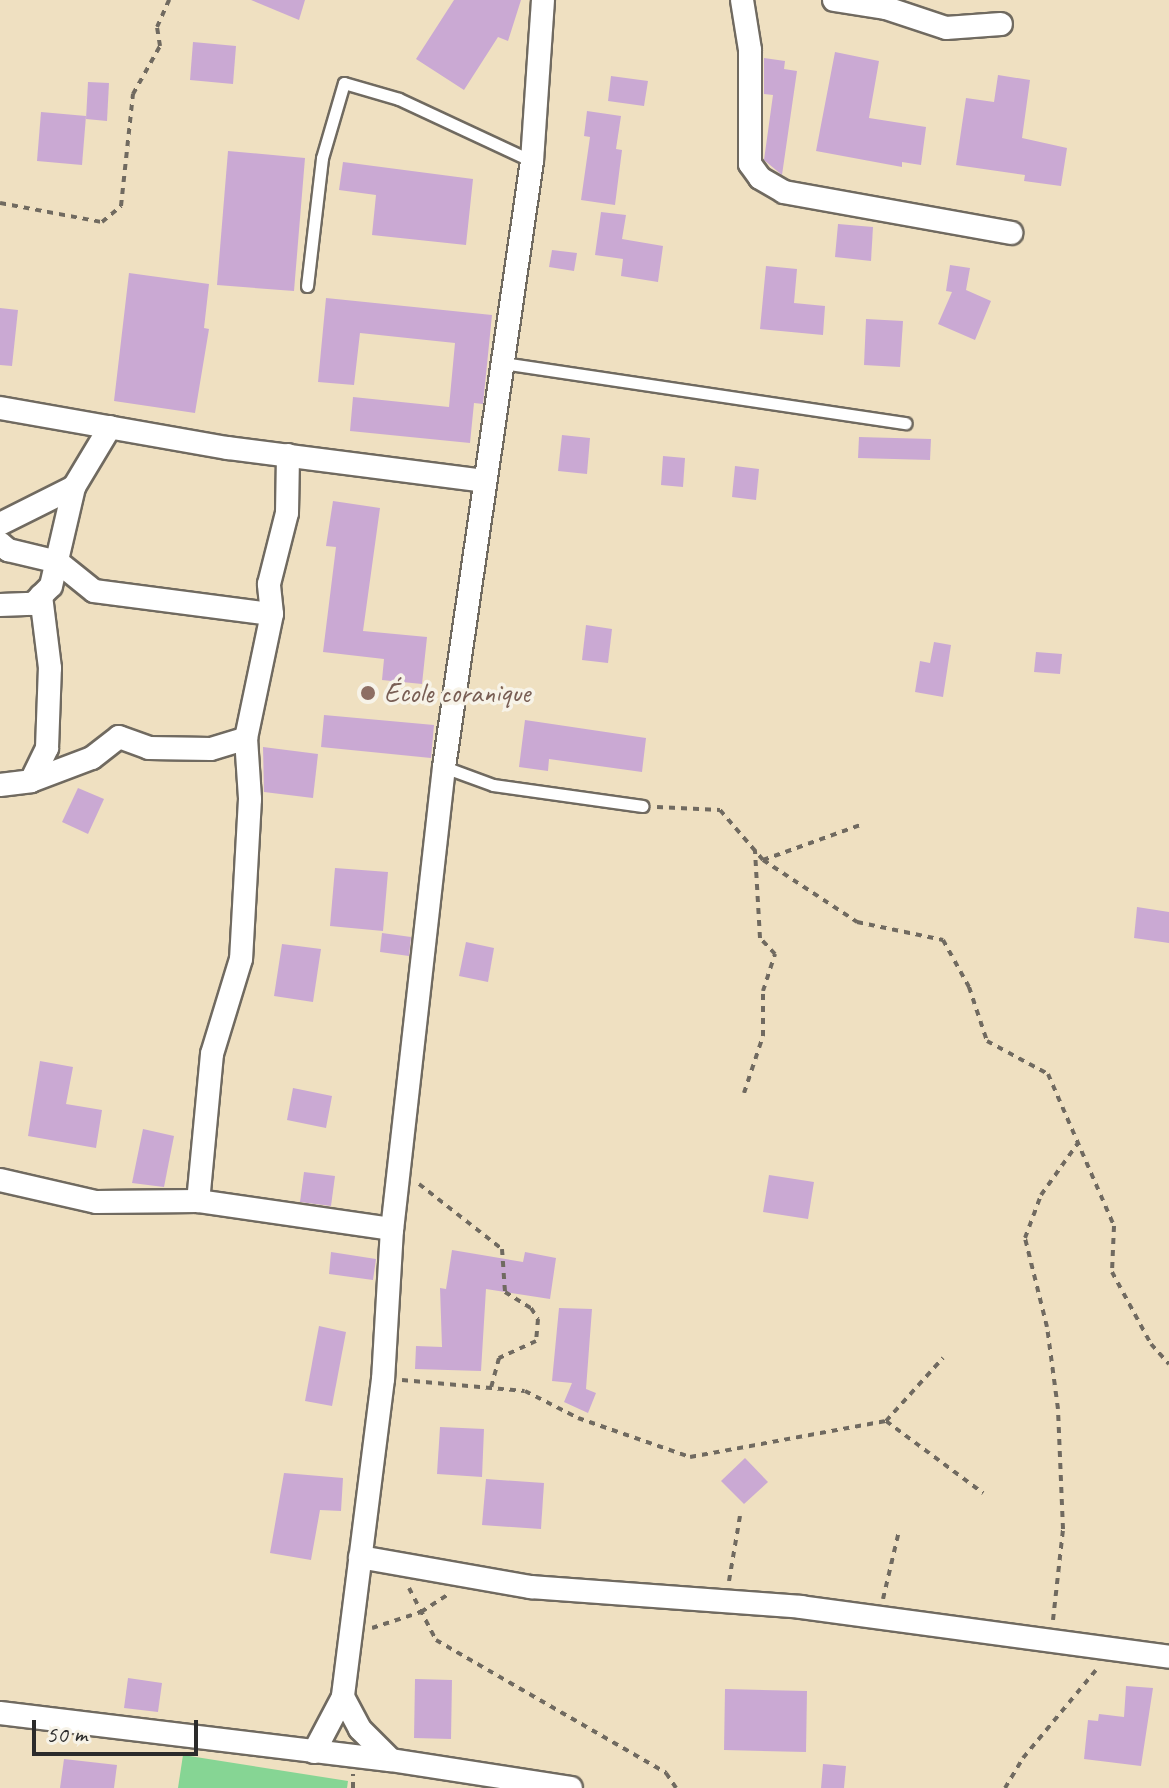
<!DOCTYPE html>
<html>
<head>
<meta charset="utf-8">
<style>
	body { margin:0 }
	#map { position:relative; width:1169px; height:1788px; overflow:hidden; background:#efe0c1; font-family:Caveat,sans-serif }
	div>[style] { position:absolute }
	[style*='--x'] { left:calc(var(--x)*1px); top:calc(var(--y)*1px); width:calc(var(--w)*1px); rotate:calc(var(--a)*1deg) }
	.green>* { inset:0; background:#86d594 }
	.building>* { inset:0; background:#caa9d3 }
	.path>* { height:4px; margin-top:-2px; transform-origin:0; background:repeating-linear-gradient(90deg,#706a60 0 6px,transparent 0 12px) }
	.roads { filter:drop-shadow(2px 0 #706a60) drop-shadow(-2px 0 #706a60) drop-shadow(0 2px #706a60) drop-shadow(0 -2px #706a60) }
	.lane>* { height:11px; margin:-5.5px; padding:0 5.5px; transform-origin:5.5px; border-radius:5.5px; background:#fff }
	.street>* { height:22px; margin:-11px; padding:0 11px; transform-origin:11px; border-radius:11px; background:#fff }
	.dots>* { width:22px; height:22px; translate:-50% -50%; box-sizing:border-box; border:4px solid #f7f3e8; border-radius:50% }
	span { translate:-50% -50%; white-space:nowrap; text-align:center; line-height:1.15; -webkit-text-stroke:7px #f7f3e8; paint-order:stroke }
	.education-label { font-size:28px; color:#785e54 }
	.left { translate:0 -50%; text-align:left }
	.scale { position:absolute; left:32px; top:1720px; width:166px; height:36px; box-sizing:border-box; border:4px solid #2b2b2b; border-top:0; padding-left:10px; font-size:24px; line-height:28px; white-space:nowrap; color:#2b2b2b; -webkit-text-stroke:6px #f7f3e8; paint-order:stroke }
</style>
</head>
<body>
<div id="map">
	<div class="green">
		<i style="clip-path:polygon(183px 1755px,348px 1781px,347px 1788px,178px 1788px)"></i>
	</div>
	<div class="building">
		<i style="clip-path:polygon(251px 0,305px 0,299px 20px)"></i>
		<i style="clip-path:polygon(454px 0,521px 0,508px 41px,498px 37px,464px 90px,416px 59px)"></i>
		<i style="clip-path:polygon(193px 42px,236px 46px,233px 84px,190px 80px)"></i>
		<i style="clip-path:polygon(835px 52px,879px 61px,869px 118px,926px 127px,921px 165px,902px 162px,902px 167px,816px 151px)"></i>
		<i style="clip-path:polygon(764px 58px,785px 61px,784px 69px,797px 71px,782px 175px,764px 160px,773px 95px,764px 94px)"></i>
		<i style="clip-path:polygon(998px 75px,1030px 80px,1022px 138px,1067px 148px,1061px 186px,1024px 181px,1025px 175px,956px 165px,966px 98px,994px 102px)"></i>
		<i style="clip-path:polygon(611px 76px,648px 81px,644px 106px,608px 101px)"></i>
		<i style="clip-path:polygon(88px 82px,109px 83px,107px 121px,86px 119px)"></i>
		<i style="clip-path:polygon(587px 111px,621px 116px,616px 149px,622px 150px,615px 205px,581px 200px,590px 137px,584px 136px)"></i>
		<i style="clip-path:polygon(41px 112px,86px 116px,82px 165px,37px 161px)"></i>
		<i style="clip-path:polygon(228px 151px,305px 158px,294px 291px,217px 285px)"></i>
		<i style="clip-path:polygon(343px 162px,473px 179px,466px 245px,372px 235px,376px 195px,339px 190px)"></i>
		<i style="clip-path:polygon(601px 212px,626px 215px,622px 239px,663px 246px,658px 282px,621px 276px,623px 259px,595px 255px)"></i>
		<i style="clip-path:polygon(838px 224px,873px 227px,871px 261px,835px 257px)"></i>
		<i style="clip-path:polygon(552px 250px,577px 253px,574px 271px,549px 267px)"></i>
		<i style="clip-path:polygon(950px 265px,970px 268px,966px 290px,991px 301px,975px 340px,938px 324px,952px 292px,946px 291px)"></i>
		<i style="clip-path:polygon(766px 266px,797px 269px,794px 303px,825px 306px,823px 335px,760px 329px)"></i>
		<i style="clip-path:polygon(129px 273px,209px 284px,204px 328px,209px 329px,195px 413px,114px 401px)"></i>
		<i style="clip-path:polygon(326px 298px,492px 315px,483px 404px,474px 403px,470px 443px,350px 431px,353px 397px,449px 407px,455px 343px,360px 333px,354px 385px,318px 382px)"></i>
		<i style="clip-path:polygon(0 308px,18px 310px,12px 366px,0 365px)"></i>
		<i style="clip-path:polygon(866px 319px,903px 321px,900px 367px,864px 365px)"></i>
		<i style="clip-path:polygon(562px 435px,590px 438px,587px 474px,558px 471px)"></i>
		<i style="clip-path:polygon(859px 437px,931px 439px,930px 460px,858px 458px)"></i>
		<i style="clip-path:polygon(663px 456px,685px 458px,683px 487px,661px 485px)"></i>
		<i style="clip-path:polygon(735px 466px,759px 469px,756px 500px,732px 497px)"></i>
		<i style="clip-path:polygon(333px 501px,380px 508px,363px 631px,427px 637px,422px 684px,382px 680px,384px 659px,323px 652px,336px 547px,326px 546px)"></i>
		<i style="clip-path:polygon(586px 625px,612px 629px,608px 663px,582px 660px)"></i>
		<i style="clip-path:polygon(934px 642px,951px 645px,943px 697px,915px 692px,920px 661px,930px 663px)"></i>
		<i style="clip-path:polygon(1036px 652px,1062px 654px,1060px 674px,1034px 672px)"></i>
		<i style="clip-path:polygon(324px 715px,434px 725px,431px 758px,321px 747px)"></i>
		<i style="clip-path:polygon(525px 720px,646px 738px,642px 772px,549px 759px,548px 771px,519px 767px)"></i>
		<i style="clip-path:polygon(263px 747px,318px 754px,313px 798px,264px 792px)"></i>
		<i style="clip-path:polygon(78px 788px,104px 799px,88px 834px,62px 822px)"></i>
		<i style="clip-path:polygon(335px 868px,388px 872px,383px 931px,330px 926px)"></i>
		<i style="clip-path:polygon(1137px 907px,1169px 912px,1169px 943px,1134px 938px)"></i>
		<i style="clip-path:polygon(382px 933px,411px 937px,409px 956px,380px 952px)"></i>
		<i style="clip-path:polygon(466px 942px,494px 948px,488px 982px,459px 976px)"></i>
		<i style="clip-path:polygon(282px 944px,321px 949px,313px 1002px,274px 996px)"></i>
		<i style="clip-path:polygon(40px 1061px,73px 1067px,66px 1104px,102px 1110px,96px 1148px,28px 1136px)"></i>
		<i style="clip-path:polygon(293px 1088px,332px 1096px,326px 1128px,287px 1120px)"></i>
		<i style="clip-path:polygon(143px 1129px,174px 1136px,164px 1187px,132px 1183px)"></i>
		<i style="clip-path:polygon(304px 1172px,335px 1176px,331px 1206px,300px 1202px)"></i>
		<i style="clip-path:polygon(769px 1175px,814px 1182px,808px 1219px,763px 1212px)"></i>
		<i style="clip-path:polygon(452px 1250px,523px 1262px,525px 1252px,556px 1258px,550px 1299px,486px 1289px,481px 1371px,415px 1369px,416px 1346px,442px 1347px,440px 1288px,446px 1289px)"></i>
		<i style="clip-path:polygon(331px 1252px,376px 1259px,373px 1280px,329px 1274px)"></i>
		<i style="clip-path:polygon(559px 1308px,592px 1309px,586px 1389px,596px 1393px,588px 1413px,564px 1402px,572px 1383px,552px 1381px)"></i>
		<i style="clip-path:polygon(319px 1326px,346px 1332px,332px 1406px,305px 1401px)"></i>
		<i style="clip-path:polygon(440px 1427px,484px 1429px,482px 1477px,437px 1474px)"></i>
		<i style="clip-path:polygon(745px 1458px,768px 1482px,744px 1504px,721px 1481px)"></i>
		<i style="clip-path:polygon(284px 1473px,343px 1478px,341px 1511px,320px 1510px,311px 1560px,270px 1553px)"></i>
		<i style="clip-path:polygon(486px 1479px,544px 1483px,541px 1529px,482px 1525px)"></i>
		<i style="clip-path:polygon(128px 1678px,162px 1683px,158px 1712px,124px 1708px)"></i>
		<i style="clip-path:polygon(415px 1679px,452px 1680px,451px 1739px,414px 1738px)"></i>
		<i style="clip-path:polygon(1126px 1686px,1153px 1688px,1141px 1766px,1084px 1759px,1088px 1720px,1098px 1721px,1099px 1714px,1124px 1717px)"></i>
		<i style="clip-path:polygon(725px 1689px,807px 1691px,806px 1752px,724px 1750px)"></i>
		<i style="clip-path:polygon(64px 1759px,117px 1765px,114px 1788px,60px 1788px)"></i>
		<i style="clip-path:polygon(823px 1764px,846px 1766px,844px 1788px,821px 1788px)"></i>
	</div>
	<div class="path">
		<i style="--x:0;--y:203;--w:104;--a:10.6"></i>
		<i style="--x:102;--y:222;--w:25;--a:-40"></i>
		<i style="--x:121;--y:206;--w:113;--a:-83.9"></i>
		<i style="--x:133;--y:94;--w:55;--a:-60.6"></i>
		<i style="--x:160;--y:46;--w:19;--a:-99"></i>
		<i style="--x:157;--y:27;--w:30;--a:-66"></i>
		<i style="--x:657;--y:807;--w:63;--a:2.7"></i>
		<i style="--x:720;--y:810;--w:66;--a:49.3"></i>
		<i style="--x:763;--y:860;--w:103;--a:-19.8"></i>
		<i style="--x:763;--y:860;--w:113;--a:33.4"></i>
		<i style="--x:857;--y:922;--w:88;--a:11.8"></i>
		<i style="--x:943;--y:940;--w:54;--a:61"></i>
		<i style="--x:969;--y:987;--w:57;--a:71.6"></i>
		<i style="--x:987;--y:1041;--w:69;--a:28.4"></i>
		<i style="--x:1048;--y:1074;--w:166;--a:66.5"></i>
		<i style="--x:1114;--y:1226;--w:46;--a:92.5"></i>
		<i style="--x:1112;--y:1272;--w:82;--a:61.6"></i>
		<i style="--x:1151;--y:1344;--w:27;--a:48"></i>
		<i style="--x:744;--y:1093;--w:60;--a:-71.6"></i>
		<i style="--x:763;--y:1036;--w:45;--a:-90"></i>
		<i style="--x:763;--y:991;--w:39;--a:-72"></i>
		<i style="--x:775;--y:954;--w:22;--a:-133"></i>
		<i style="--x:760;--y:938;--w:88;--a:-93.3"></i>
		<i style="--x:419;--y:1184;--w:105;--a:38.1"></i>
		<i style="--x:502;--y:1249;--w:43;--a:86"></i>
		<i style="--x:505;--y:1292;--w:31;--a:32"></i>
		<i style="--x:531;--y:1308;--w:13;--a:58"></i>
		<i style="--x:538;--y:1319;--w:22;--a:95"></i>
		<i style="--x:536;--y:1341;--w:41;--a:155.3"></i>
		<i style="--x:499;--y:1358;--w:30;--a:105"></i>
		<i style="--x:402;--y:1380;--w:123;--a:5.1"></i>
		<i style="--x:525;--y:1391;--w:59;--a:27"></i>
		<i style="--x:578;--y:1418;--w:119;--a:19.2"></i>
		<i style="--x:690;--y:1457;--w:199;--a:-10.4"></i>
		<i style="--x:886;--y:1421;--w:85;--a:-47.9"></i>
		<i style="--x:886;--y:1421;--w:121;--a:36.6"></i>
		<i style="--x:729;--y:1581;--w:66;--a:-80.4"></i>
		<i style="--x:409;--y:1588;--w:59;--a:62.6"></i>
		<i style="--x:436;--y:1640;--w:266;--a:30"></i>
		<i style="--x:666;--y:1773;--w:18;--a:56"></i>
		<i style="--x:883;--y:1599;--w:70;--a:-76.8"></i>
		<i style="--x:1053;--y:1620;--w:92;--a:-83.7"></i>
		<i style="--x:1063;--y:1529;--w:120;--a:-92.4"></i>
		<i style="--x:1058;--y:1409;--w:83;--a:-97.6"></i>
		<i style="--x:1047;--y:1327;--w:92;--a:-103.9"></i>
		<i style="--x:1025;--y:1238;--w:46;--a:-69.6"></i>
		<i style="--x:1041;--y:1195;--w:64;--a:-54.6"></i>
		<i style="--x:372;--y:1628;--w:52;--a:-18.1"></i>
		<i style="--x:421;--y:1612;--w:31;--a:-33"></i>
		<i style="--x:353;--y:1788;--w:14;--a:-90"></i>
		<i style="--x:1005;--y:1788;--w:35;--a:-59"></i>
		<i style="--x:1023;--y:1758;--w:114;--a:-50.3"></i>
	</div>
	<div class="roads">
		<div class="lane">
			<i style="--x:307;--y:286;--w:129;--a:-83.3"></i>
			<i style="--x:322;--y:158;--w:78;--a:-73.7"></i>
			<i style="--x:344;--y:83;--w:57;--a:16.2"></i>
			<i style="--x:399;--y:99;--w:147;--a:25"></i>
			<i style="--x:503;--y:363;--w:407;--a:8.5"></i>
			<i style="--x:444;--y:767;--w:52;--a:20.2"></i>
			<i style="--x:493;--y:785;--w:151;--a:8"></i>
		</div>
		<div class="street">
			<i style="--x:543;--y:0;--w:161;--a:93.9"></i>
			<i style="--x:532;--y:161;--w:612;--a:98.26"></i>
			<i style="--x:444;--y:767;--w:465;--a:96.4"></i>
			<i style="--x:392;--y:1229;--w:150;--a:93.4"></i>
			<i style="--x:383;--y:1379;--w:321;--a:97.2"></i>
			<i style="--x:343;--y:1697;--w:36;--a:62"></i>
			<i style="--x:360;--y:1729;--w:44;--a:45"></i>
			<i style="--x:391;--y:1760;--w:182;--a:8.8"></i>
			<i style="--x:742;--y:0;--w:51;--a:80.9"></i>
			<i style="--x:750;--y:50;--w:114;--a:90"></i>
			<i style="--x:750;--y:164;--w:17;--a:54"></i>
			<i style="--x:760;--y:178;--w:28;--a:30"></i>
			<i style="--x:784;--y:192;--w:231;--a:10.2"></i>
			<i style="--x:834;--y:0;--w:53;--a:8.7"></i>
			<i style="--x:886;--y:8;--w:63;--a:18.4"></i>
			<i style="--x:946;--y:28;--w:55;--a:-4.2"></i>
			<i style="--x:0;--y:408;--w:231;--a:10"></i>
			<i style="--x:228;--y:448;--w:259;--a:7.3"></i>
			<i style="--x:0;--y:524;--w:83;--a:-26.6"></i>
			<i style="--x:74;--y:487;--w:70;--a:-59"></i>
			<i style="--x:0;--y:543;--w:11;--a:41"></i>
			<i style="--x:8;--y:550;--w:51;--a:13.5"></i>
			<i style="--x:58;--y:562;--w:46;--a:38.9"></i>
			<i style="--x:94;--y:591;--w:179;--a:7.4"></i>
			<i style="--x:272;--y:614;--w:30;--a:-96"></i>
			<i style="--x:269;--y:584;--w:73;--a:-75.8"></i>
			<i style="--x:287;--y:513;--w:58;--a:-89"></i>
			<i style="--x:0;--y:605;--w:33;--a:-2"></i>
			<i style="--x:33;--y:604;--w:25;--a:-45"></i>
			<i style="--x:51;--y:586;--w:102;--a:-76.9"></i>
			<i style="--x:272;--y:614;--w:127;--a:101.8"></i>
			<i style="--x:246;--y:738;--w:61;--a:86.2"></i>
			<i style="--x:250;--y:799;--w:160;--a:93.2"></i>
			<i style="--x:241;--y:959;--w:99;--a:107"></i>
			<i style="--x:212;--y:1054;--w:148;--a:95.4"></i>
			<i style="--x:198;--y:1201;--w:196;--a:8.2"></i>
			<i style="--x:31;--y:781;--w:65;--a:-20.7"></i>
			<i style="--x:92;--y:758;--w:34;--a:-38"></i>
			<i style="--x:119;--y:737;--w:32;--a:20"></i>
			<i style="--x:149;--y:748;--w:62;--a:0.9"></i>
			<i style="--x:211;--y:749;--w:37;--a:-17"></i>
			<i style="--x:0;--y:785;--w:31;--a:-7"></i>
			<i style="--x:31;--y:781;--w:37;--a:-64"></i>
			<i style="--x:47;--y:748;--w:80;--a:-87.9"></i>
			<i style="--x:50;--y:668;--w:73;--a:-97.1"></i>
			<i style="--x:0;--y:1180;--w:98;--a:12.9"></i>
			<i style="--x:96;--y:1202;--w:102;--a:-0.6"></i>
			<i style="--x:360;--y:1557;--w:174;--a:10"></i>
			<i style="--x:531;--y:1587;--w:271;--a:4.2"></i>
			<i style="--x:801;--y:1607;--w:371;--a:7.7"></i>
			<i style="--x:0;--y:1713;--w:394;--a:6.9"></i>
			<i style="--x:314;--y:1752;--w:62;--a:-62.2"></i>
		</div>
	</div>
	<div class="dots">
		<i style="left:368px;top:693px;background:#8d6e63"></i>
	</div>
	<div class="education-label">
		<span class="left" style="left:384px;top:693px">École coranique</span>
	</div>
	<div class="scale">50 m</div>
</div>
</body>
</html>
